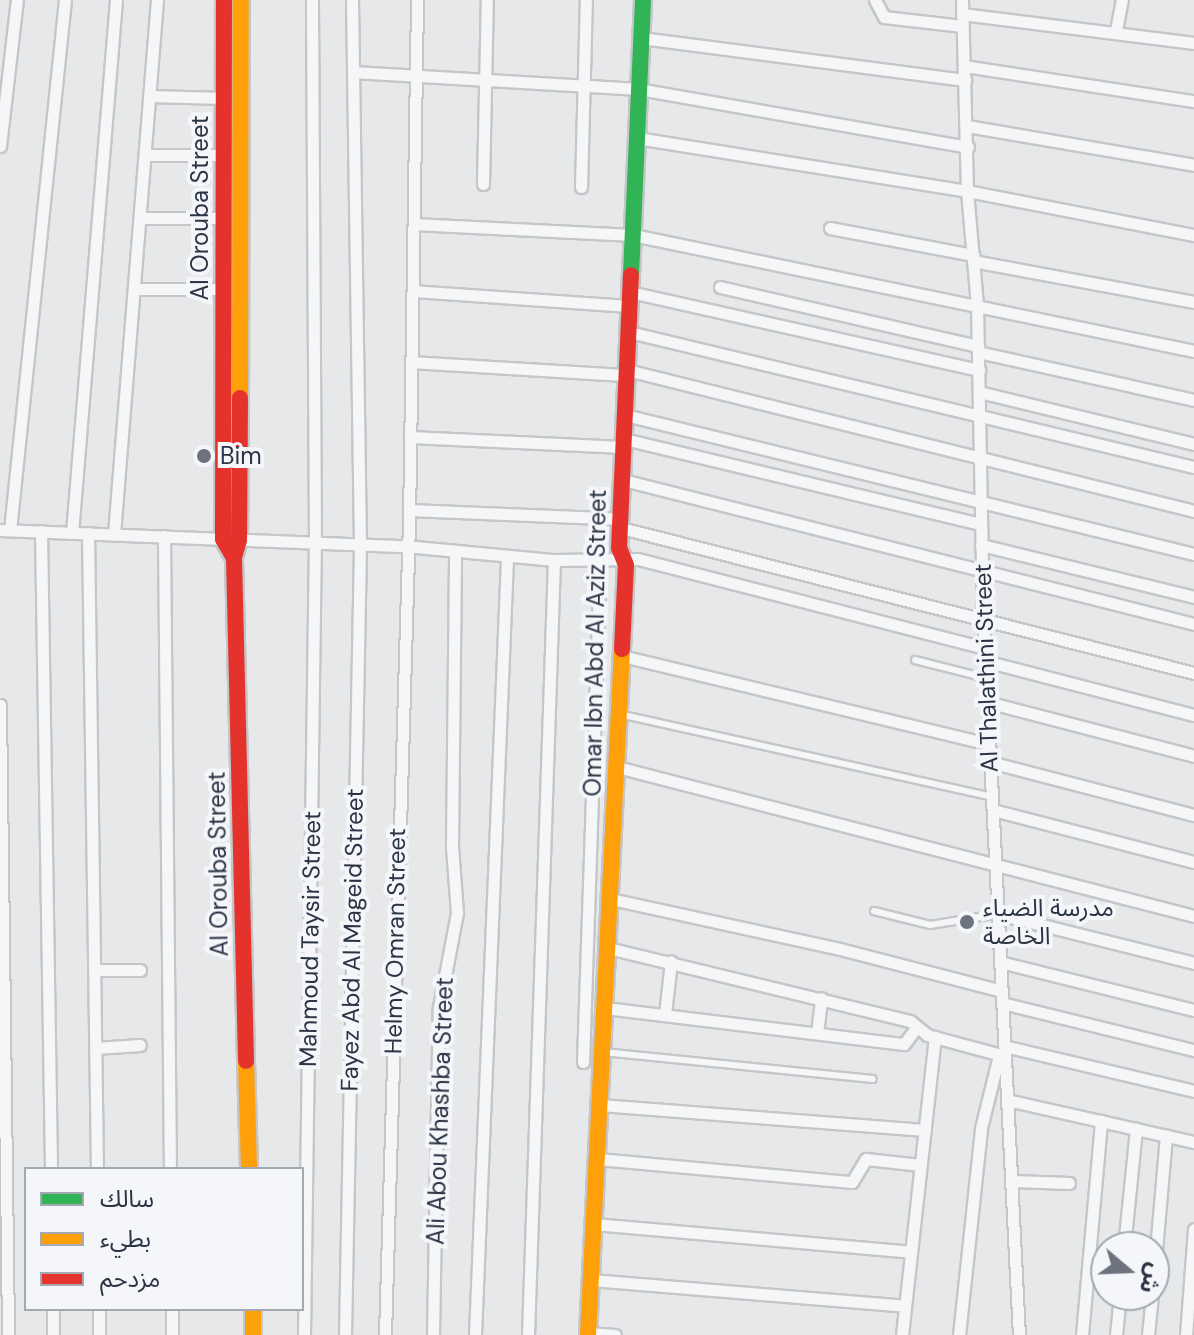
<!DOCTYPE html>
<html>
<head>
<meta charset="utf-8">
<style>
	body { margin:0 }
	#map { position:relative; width:1194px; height:1335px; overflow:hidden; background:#e6e8ea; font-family:"DM Sans","Noto Sans Arabic",sans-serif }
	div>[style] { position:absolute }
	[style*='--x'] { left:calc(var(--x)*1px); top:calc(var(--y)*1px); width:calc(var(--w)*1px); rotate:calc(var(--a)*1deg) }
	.roads { filter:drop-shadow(2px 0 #c4c6c8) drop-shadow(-2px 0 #c4c6c8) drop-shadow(0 2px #c4c6c8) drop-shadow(0 -2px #c4c6c8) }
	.lane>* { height:6px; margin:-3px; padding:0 3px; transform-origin:3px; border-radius:3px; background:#f5f6f7 }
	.street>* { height:11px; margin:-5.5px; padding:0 5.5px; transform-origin:5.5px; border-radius:5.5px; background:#f5f6f7 }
	.fast>* { height:16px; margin:-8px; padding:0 8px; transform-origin:8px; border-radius:8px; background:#30b455 }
	.slow>* { height:16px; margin:-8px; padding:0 8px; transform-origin:8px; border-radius:8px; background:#ff9f0a }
	.jam>* { height:16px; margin:-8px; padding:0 8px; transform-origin:8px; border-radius:8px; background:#e5322d }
	.dots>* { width:22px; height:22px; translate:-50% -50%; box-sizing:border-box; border:4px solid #f4f6f9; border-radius:50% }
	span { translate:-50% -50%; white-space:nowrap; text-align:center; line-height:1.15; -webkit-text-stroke:8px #f4f6f9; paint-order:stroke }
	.street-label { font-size:24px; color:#2b3445 }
	.poi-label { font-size:24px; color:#2b3445 }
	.left { translate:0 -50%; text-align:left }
	.legend { position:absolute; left:24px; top:1167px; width:280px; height:144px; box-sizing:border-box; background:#f4f6f9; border:2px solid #a4a8b1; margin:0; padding:10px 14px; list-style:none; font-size:24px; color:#2b3445 }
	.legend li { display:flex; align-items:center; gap:16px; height:40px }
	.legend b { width:40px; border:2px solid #a4a8b1 }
	.north { position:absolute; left:1090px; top:1231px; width:80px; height:80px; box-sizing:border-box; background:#f4f6f9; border:2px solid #a4a8b1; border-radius:50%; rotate:109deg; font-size:22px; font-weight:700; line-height:32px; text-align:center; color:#2b3445 }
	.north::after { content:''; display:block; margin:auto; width:28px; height:36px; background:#6c737f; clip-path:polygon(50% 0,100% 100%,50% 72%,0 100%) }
</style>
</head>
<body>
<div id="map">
	<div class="roads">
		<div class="lane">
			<i style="--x:915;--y:660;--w:73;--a:14.2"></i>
			<i style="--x:619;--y:714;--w:382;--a:12.5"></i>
			<i style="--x:874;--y:911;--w:58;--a:14"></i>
			<i style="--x:930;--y:925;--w:69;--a:-9.2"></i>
			<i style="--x:603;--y:1052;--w:271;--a:5.7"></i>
		</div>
		<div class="street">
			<i style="--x:875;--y:0;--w:19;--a:62"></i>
			<i style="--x:884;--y:17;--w:79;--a:6.6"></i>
			<i style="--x:962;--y:0;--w:191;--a:88.5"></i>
			<i style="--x:967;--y:191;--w:115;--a:85"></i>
			<i style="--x:977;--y:306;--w:312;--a:88.9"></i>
			<i style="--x:983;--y:618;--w:718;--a:87.13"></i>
			<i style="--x:962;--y:14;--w:234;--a:7.1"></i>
			<i style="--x:1116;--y:30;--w:31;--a:-79"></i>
			<i style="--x:641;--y:38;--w:327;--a:7.4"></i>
			<i style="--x:964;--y:66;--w:233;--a:8.7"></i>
			<i style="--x:353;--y:72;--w:287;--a:3.4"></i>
			<i style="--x:639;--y:89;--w:334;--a:10"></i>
			<i style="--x:149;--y:96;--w:75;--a:1.5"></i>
			<i style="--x:967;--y:126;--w:230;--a:9.7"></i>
			<i style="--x:637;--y:138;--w:334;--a:9.1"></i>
			<i style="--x:967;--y:191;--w:231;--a:11"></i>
			<i style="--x:0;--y:146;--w:147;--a:-83.4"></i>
			<i style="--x:145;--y:155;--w:79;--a:0"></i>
			<i style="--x:483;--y:184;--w:184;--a:-88.8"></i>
			<i style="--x:581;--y:187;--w:187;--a:-88.5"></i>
			<i style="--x:140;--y:218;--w:84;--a:0"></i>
			<i style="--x:414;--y:224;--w:219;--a:2.9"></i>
			<i style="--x:633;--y:235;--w:573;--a:11.68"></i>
			<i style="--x:830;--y:228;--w:146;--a:10.7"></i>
			<i style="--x:973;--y:261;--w:225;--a:10.5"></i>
			<i style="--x:720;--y:287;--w:265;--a:12.9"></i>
			<i style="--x:134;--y:289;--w:90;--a:0"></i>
			<i style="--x:413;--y:291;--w:218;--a:4"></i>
			<i style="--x:630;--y:292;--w:358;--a:12.6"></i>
			<i style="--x:629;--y:332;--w:581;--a:13.44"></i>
			<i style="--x:978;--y:352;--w:221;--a:12.5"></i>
			<i style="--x:412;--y:362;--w:215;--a:3.5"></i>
			<i style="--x:627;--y:370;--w:584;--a:13.96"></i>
			<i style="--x:979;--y:392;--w:221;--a:13.6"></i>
			<i style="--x:625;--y:415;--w:586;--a:13.73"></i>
			<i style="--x:410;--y:437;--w:214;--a:2.7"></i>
			<i style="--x:624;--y:439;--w:367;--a:13.4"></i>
			<i style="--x:623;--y:480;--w:589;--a:14.15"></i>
			<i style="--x:409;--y:510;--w:212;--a:2.4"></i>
			<i style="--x:621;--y:528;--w:591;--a:14.2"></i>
			<i style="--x:0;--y:530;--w:405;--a:2.3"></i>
			<i style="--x:405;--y:546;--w:150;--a:5.4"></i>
			<i style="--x:554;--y:560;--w:84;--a:-0.7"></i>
			<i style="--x:638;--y:559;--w:357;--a:14.4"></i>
			<i style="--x:10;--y:530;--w:533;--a:-84.08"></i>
			<i style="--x:41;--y:531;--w:638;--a:89.1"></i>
			<i style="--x:72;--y:533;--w:535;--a:-85.28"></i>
			<i style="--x:88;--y:533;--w:636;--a:89.19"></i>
			<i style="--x:114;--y:534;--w:536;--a:-85.4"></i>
			<i style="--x:164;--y:536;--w:633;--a:89.46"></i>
			<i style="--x:981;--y:545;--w:219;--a:13.7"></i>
			<i style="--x:622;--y:656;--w:377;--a:13.5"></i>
			<i style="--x:985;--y:661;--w:216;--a:14.5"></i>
			<i style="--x:987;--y:702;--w:214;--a:14.6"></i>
			<i style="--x:0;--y:705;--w:630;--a:89.27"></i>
			<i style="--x:990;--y:762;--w:211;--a:14.6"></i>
			<i style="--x:617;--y:767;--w:596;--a:14.48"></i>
			<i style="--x:993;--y:810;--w:208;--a:14.5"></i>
			<i style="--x:611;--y:899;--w:234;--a:12.3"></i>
			<i style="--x:840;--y:949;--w:167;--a:14.5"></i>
			<i style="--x:998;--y:914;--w:202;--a:14"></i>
			<i style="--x:608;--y:948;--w:311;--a:13.6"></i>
			<i style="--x:910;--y:1021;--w:22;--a:39"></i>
			<i style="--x:927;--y:1035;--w:81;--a:15.1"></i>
			<i style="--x:1000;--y:962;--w:200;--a:13.9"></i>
			<i style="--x:94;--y:970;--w:46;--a:0"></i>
			<i style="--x:1002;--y:1003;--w:198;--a:13.8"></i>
			<i style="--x:605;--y:1008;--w:301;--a:6.9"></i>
			<i style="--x:904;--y:1044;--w:20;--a:-53"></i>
			<i style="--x:665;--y:1014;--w:53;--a:-83.5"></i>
			<i style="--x:817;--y:1033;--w:35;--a:-83"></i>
			<i style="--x:1004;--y:1046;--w:195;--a:13.3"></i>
			<i style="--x:95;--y:1048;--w:45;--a:-3.8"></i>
			<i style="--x:583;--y:1062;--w:501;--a:-88.06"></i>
			<i style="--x:1007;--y:1100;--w:192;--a:12.7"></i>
			<i style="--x:600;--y:1105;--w:326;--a:4.4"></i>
			<i style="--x:598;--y:1159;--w:255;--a:5.2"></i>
			<i style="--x:852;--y:1182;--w:27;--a:-59"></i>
			<i style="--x:866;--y:1159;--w:55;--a:6.2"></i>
			<i style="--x:1013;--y:1181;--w:56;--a:2"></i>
			<i style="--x:594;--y:1224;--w:318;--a:5"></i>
			<i style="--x:1124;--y:1247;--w:119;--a:-84.2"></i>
			<i style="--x:1154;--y:1273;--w:138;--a:-85"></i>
			<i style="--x:591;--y:1280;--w:315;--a:4.7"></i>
			<i style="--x:53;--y:1309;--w:26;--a:90"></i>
			<i style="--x:99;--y:1309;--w:26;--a:90"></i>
			<i style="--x:172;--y:1309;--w:26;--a:90"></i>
			<i style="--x:588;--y:1333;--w:27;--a:4"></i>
			<i style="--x:304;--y:1335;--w:793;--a:-89.21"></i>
			<i style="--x:315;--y:542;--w:542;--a:-90.32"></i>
			<i style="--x:345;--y:1335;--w:790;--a:-88.91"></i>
			<i style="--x:360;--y:545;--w:545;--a:-90.84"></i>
			<i style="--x:385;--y:1335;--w:814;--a:-88.31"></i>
			<i style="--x:409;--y:521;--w:521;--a:-89.12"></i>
			<i style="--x:433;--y:1335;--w:328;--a:-89"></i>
			<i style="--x:439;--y:1007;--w:96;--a:-79.2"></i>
			<i style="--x:457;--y:913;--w:67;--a:-94.3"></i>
			<i style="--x:452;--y:846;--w:292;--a:-89.4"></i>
			<i style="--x:475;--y:1335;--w:778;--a:-87.64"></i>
			<i style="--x:528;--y:1335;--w:775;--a:-88.08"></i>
			<i style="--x:902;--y:1335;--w:300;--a:-83.7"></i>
			<i style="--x:959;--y:1335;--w:208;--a:-83.9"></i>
			<i style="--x:981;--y:1128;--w:75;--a:-76.1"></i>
			<i style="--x:1082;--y:1335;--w:215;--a:-84.9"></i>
			<i style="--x:1116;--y:1335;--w:40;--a:-84.3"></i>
			<i style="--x:1148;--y:1335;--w:40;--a:-84.3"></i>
			<i style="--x:1186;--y:1335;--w:106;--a:-85.7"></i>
		</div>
		<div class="fast">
			<i style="--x:631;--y:275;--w:275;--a:-87.5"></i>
		</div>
		<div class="slow">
			<i style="--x:240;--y:398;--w:398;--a:-89.9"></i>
			<i style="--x:246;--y:1061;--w:108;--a:88.4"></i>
			<i style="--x:253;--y:1309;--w:26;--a:90"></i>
			<i style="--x:588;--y:1335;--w:687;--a:-87.16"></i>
		</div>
		<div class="jam">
			<i style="--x:224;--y:0;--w:539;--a:90.11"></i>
			<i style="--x:223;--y:539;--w:22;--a:60"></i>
			<i style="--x:240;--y:398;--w:142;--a:90.4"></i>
			<i style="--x:239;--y:540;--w:19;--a:106"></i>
			<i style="--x:234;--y:558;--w:503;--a:88.63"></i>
			<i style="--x:622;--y:649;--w:84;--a:-87.3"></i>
			<i style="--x:626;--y:565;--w:18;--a:-112"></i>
			<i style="--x:619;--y:548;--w:273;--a:-87.5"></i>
		</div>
	</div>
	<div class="dots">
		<i style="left:204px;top:456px;background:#6c737f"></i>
		<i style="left:967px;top:922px;background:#6c737f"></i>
	</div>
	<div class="street-label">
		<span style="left:200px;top:208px;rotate:-90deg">Al Orouba Street</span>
		<span style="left:595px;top:643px;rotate:-89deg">Omar Ibn Abd Al Aziz Street</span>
		<span style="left:986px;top:668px;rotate:-92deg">Al Thalathini Street</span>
		<span style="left:218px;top:864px;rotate:-91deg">Al Orouba Street</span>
		<span style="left:310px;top:939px;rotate:-89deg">Mahmoud Taysir Street</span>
		<span style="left:352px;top:940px;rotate:-89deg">Fayez Abd Al Mageid Street</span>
		<span style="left:395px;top:941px;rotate:-89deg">Helmy Omran Street</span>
		<span style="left:440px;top:1111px;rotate:-88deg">Ali Abou Khashba Street</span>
	</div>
	<div class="poi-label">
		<span class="left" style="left:220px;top:456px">Bim</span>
		<span class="left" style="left:983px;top:922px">مدرسة الضياء<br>الخاصة</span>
	</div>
	<ul class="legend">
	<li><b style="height:10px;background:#30b455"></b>سالك</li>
	<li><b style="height:10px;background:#ff9f0a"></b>بطيء</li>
	<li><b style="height:10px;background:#e5322d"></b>مزدحم</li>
	</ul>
	<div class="north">ش</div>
</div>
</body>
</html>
